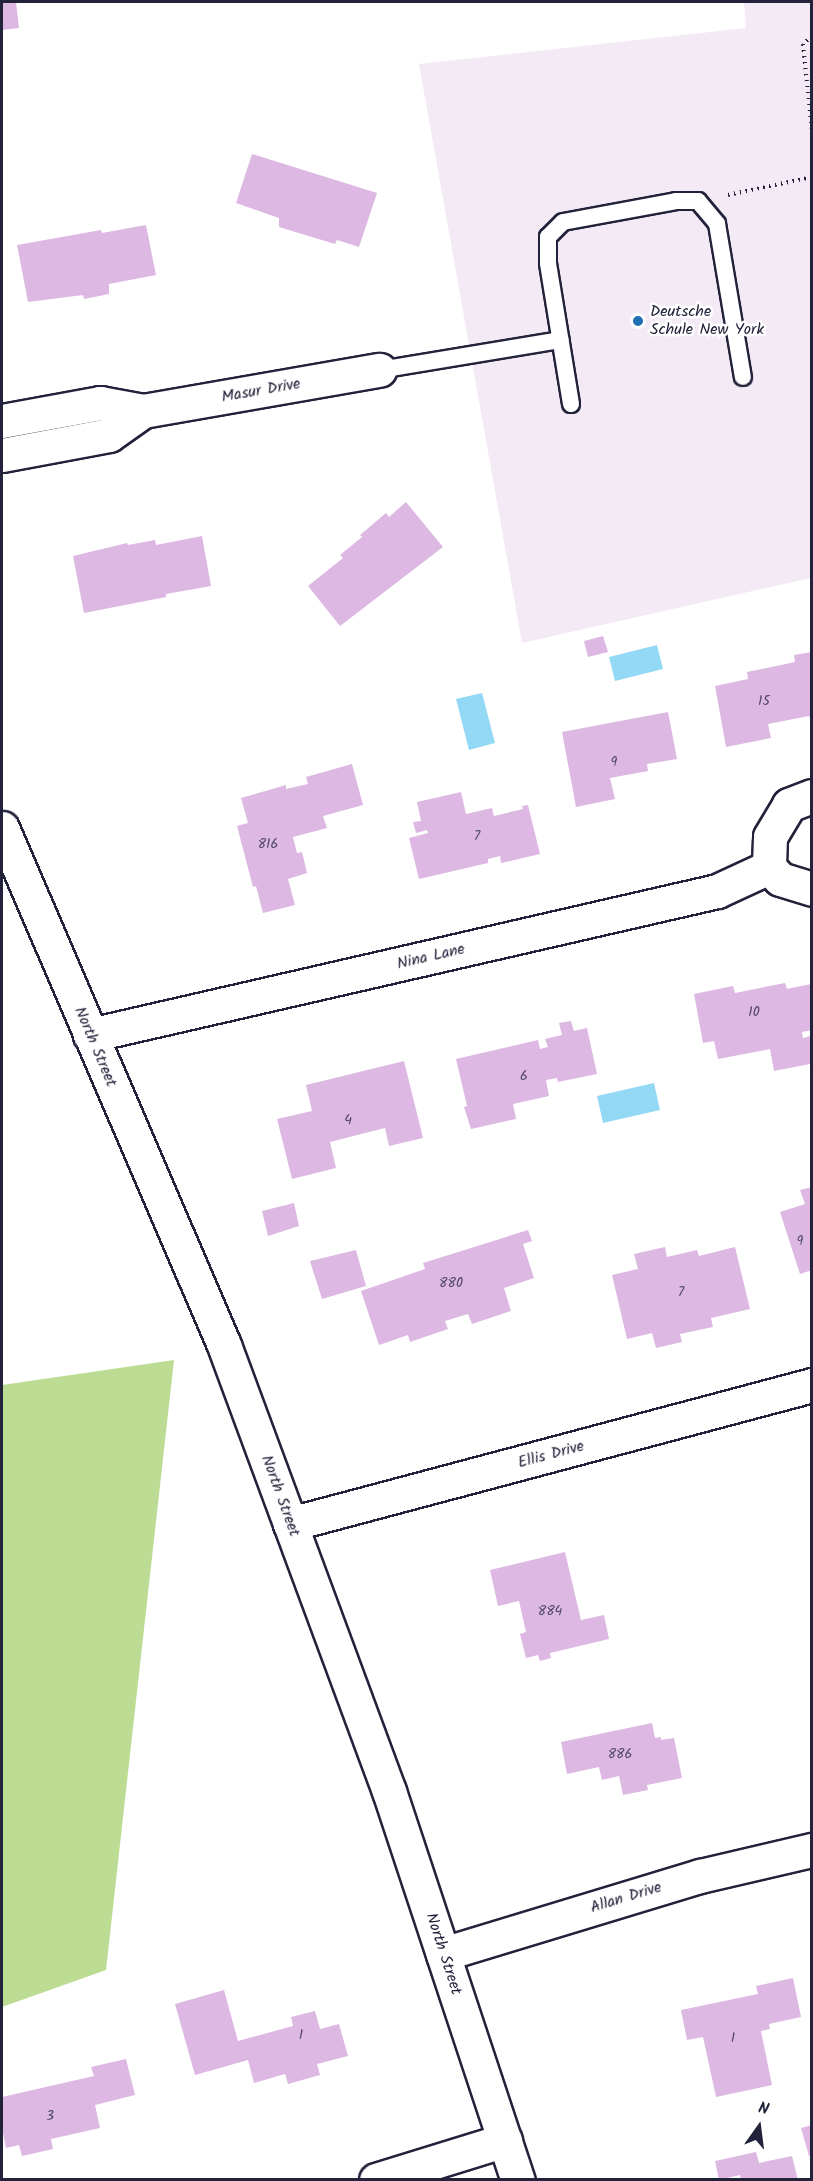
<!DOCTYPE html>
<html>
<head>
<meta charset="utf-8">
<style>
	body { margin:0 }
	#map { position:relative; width:813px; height:2181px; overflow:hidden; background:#fff; font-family:Kalam,sans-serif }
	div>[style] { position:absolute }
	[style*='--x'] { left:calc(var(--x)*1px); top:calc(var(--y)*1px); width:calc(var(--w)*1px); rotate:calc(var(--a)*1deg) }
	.built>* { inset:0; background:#f4eaf6 }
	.green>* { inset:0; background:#bcdc94 }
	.water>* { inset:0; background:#93d8f5 }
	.building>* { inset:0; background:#dcb8e2 }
	.path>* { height:4px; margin-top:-2px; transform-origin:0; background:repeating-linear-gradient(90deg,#22223b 0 1.5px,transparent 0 6px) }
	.roads { filter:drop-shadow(2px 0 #22223b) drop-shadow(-2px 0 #22223b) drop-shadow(0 2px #22223b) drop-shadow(0 -2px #22223b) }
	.service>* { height:16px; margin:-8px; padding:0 8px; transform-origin:8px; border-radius:8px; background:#fff }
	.minor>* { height:33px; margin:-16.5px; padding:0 16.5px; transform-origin:16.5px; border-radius:16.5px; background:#fff }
	.secondary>* { height:33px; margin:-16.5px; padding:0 16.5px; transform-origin:16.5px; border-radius:16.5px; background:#fff }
	.dots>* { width:16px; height:16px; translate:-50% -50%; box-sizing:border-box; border:3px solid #fff; border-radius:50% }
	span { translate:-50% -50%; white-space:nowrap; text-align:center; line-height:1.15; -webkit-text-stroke:5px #fff; paint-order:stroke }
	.number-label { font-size:14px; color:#504865 }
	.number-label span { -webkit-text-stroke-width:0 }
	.poi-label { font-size:16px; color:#22223b }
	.left { translate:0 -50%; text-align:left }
	.street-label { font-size:16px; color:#22223b }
	.frame { position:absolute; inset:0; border:3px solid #22223b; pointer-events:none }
	.north { position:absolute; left:729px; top:2097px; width:60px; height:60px; -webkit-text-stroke:4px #fff; paint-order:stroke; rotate:14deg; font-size:16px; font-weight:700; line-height:24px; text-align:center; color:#22223b }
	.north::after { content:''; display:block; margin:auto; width:21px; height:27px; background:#22223b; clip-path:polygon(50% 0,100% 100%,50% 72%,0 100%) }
</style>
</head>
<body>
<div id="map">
	<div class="built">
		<i style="clip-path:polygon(744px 2px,811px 2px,811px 578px,522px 643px,419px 64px,746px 28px)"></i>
	</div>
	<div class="green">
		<i style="clip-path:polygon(174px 1360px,106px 1970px,2px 2007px,2px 1385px)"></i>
	</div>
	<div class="water">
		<i style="clip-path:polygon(657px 645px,663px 669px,615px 681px,609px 657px)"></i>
		<i style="clip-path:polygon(482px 693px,495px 743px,469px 750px,456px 699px)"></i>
		<i style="clip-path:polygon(654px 1083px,660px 1110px,603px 1123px,597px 1096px)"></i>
	</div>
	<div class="building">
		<i style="clip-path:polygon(2px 2px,16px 2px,19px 28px,2px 30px)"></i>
		<i style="clip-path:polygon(252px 154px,377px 193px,359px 247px,337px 240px,335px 244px,279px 227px,279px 218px,236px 203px)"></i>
		<i style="clip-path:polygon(146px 225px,156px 275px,109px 284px,109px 294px,84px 299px,83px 295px,28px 302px,17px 245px,101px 230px,102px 233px)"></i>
		<i style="clip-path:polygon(406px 502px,443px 547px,340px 626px,308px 586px,343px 558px,340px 555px,362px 537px,360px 535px,386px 513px,389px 517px)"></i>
		<i style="clip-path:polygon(202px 536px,211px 586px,166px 594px,166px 597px,84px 613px,73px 556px,127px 543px,128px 545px,155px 540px,156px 545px)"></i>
		<i style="clip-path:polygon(603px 636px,608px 652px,588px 657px,584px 641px)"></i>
		<i style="clip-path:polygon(812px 652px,812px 723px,809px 716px,768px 724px,771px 738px,726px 747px,715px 686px,748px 679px,747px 672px,795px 662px,794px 655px)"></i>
		<i style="clip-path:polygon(668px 712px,677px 759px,647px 764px,648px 771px,610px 778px,615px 799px,576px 807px,562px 732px)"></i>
		<i style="clip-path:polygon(352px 764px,363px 805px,323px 816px,327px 828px,293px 837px,297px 853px,302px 852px,307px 873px,288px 879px,295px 905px,263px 913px,256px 886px,253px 887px,237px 826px,248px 823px,241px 798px,286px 785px,286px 789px,308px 784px,306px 777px)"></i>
		<i style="clip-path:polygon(461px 792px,466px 814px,492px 808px,494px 816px,523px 809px,522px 806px,528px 805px,540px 854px,501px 863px,500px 856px,488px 859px,488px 863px,419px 879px,409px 838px,428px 833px,427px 830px,416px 833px,413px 822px,421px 821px,417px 802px)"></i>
		<i style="clip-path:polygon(785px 983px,787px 989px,811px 984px,812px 1030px,802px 1032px,803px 1038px,810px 1036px,810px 1064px,774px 1071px,770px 1049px,718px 1059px,714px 1041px,703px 1043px,694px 994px,733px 986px,735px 993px)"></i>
		<i style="clip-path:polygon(571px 1021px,574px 1031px,587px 1028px,597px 1074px,558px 1082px,557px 1078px,546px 1080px,549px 1096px,513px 1104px,516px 1119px,471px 1129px,464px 1107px,467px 1106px,456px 1059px,538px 1040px,540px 1049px,548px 1047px,545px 1039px,562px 1035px,559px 1023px)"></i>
		<i style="clip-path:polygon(404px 1061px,423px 1138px,389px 1146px,385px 1128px,330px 1142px,336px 1168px,292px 1179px,277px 1119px,312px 1111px,306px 1085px)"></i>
		<i style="clip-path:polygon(812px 1187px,812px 1270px,800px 1274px,780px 1212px,805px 1204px,800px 1190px)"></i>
		<i style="clip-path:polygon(294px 1203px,299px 1226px,268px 1236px,262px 1211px)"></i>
		<i style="clip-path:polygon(528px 1230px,532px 1241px,523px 1244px,534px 1278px,504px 1288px,511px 1311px,472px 1324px,468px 1314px,445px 1321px,448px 1329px,410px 1342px,408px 1335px,379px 1345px,361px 1291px,425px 1269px,423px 1263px)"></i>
		<i style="clip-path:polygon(665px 1247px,667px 1257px,697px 1250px,699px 1256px,735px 1247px,750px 1309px,711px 1318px,713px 1327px,680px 1334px,682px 1342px,656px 1348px,652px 1333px,627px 1339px,612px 1275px,638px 1269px,634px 1254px)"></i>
		<i style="clip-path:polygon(356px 1250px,366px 1286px,322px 1299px,310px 1261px)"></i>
		<i style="clip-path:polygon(565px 1552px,581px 1620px,604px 1615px,609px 1639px,550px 1653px,551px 1658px,540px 1661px,538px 1655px,526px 1658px,520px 1634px,526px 1632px,519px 1601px,498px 1606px,490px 1570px)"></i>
		<i style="clip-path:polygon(652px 1723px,655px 1738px,661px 1737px,661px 1740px,674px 1738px,682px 1778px,647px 1785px,648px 1790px,623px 1795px,619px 1776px,602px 1780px,599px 1767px,567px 1774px,561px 1742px)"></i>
		<i style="clip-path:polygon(793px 1978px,801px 2017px,769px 2024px,770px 2029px,761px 2031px,772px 2085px,716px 2097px,703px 2037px,687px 2040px,681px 2010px,758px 1994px,756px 1986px)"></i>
		<i style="clip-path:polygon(224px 1990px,238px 2041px,293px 2026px,291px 2017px,315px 2011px,320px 2029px,339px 2024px,348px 2056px,317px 2064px,320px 2075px,288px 2084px,285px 2074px,254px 2083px,248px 2060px,195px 2075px,175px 2004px)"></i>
		<i style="clip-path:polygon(126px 2059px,135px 2095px,95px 2105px,100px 2128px,51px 2139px,53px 2149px,22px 2156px,19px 2145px,6px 2148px,2px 2128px,2px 2097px,94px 2076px,91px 2067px)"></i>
		<i style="clip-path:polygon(812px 2125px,812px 2156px,809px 2156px,801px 2128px)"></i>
		<i style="clip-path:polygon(756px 2152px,759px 2163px,792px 2156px,798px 2180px,741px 2180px,740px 2175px,719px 2180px,715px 2161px)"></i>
	</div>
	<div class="path">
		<i style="--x:812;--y:36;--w:12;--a:138"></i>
		<i style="--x:803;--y:44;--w:87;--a:84.1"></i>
		<i style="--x:728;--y:195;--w:86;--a:-12.1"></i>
	</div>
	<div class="roads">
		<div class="service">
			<i style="--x:379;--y:370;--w:184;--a:-9.4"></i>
			<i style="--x:571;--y:404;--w:143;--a:-99.3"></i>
			<i style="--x:548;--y:263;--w:26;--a:-90"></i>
			<i style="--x:548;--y:237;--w:21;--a:-45"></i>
			<i style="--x:563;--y:222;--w:115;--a:-10.5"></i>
			<i style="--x:676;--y:201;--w:22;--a:0"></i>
			<i style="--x:698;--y:201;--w:30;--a:50"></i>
			<i style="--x:717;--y:224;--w:155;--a:80.4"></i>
		</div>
		<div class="minor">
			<i style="--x:2;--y:421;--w:100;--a:-10.4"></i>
			<i style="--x:100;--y:403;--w:44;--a:10.5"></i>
			<i style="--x:143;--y:411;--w:240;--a:-9.9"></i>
			<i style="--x:2;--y:455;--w:109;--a:-10.6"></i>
			<i style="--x:109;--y:435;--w:42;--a:-35.2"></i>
			<i style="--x:812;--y:796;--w:25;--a:159"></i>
			<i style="--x:789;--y:805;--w:37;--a:121"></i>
			<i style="--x:770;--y:837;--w:30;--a:92"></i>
			<i style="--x:769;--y:867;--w:16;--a:47"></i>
			<i style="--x:780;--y:879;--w:34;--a:17"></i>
			<i style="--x:90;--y:1035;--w:643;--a:-12.93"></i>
			<i style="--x:717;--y:891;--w:57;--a:-24.8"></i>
			<i style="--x:290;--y:1524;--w:540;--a:-14.91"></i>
			<i style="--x:443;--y:1954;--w:269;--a:-16.9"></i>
			<i style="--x:700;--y:1876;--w:115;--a:-13.1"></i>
			<i style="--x:376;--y:2180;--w:135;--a:-17.2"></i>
		</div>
		<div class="secondary">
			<i style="--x:2;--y:828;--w:563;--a:66.76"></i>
			<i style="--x:224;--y:1345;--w:476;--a:69.7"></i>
			<i style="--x:389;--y:1791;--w:410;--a:71.7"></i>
		</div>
	</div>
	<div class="dots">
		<i style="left:638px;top:321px;background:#1f6fb2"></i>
	</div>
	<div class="number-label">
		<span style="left:764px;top:701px">15</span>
		<span style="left:614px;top:762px">9</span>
		<span style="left:477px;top:836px">7</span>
		<span style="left:268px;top:844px">816</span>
		<span style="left:754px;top:1012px">10</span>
		<span style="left:524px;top:1076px">6</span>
		<span style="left:348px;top:1120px">4</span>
		<span style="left:800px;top:1241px">9</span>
		<span style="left:451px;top:1283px">880</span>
		<span style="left:681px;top:1292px">7</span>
		<span style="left:550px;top:1611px">884</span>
		<span style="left:620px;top:1754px">886</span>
		<span style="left:301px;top:2035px">1</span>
		<span style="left:733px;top:2038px">1</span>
		<span style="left:50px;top:2116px">3</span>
	</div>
	<div class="poi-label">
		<span class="left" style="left:650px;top:321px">Deutsche<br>Schule New York</span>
	</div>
	<div class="street-label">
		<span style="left:261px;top:391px;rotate:-10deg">Masur Drive</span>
		<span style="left:431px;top:957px;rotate:-13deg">Nina Lane</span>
		<span style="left:95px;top:1047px;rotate:67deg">North Street</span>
		<span style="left:551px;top:1455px;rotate:-15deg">Ellis Drive</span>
		<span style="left:280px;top:1496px;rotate:70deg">North Street</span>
		<span style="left:626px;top:1898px;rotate:-17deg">Allan Drive</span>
		<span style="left:443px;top:1954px;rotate:72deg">North Street</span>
	</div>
	<div class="frame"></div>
	<div class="north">N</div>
</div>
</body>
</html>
